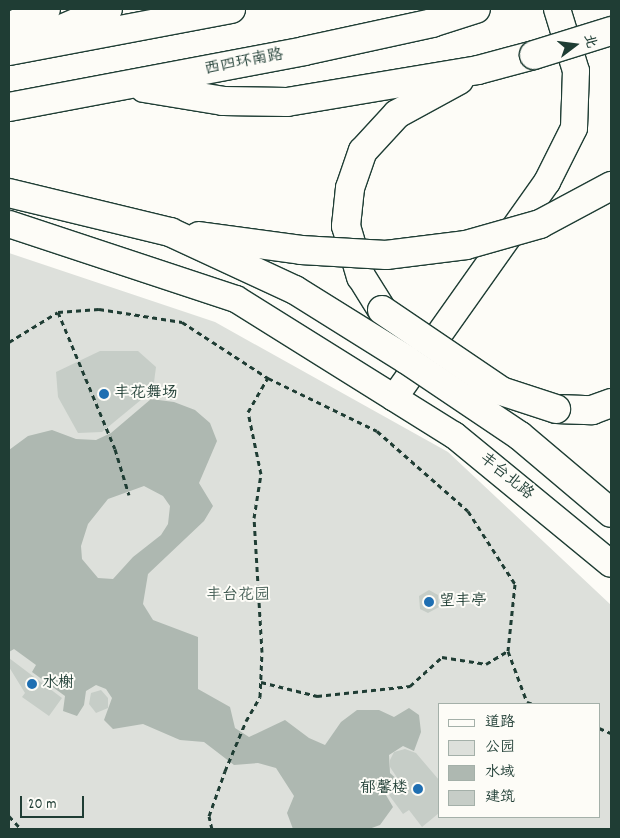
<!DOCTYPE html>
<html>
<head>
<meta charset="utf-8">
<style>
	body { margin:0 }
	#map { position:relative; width:620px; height:838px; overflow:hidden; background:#fdfcf7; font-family:Dekko,"LXGW WenKai TC",sans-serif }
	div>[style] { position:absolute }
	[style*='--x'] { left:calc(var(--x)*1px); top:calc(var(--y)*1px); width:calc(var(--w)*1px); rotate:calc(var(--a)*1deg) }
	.green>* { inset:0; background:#dde0db }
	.water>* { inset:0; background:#aeb8b1 }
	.building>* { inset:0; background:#c6cdc7 }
	.path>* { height:3px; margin-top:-1.5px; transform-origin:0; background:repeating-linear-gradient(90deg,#1f3d34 0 5px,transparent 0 9px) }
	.roads { filter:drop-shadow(1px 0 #1f3d34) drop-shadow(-1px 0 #1f3d34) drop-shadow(0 1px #1f3d34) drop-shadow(0 -1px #1f3d34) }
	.minor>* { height:26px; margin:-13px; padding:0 13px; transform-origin:13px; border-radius:13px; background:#fdfcf7 }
	.major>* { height:28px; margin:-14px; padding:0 14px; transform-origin:14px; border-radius:14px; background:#fdfcf7 }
	.highway>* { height:28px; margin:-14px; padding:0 14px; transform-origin:14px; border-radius:14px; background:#fdfcf7 }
	.bridges { filter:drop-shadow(1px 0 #1f3d34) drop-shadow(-1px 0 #1f3d34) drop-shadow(0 1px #1f3d34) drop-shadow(0 -1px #1f3d34) }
	.highway-bridge>* { height:28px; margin:-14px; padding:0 14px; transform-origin:14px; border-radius:14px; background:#fdfcf7 }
	.dots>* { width:14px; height:14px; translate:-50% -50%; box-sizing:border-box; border:2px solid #fdfcf7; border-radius:50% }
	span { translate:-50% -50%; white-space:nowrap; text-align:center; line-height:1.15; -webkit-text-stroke:4px #fdfcf7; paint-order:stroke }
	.street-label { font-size:16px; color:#1f3d34 }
	.poi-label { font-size:16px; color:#1f3d34 }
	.left { translate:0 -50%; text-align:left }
	.right { translate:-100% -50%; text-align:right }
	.park-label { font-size:16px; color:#455e55 }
	.frame { position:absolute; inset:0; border:10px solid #1f3d34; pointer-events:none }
	.legend { position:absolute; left:438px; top:703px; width:162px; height:115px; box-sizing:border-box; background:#fdfcf7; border:1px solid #a4b0a9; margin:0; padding:6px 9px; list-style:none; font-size:15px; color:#1f3d34 }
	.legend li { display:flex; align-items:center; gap:10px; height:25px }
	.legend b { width:25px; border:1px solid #a4b0a9 }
	.north { position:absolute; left:550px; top:20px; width:50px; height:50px; -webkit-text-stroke:4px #fdfcf7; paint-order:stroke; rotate:75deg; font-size:14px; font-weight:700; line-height:20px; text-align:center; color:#1f3d34 }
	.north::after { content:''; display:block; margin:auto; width:18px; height:22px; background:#1f3d34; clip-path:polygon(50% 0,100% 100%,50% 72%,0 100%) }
	.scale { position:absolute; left:20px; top:796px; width:64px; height:22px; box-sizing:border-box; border:2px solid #1f3d34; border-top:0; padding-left:6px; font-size:15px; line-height:18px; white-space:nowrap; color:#1f3d34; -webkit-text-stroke:4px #fdfcf7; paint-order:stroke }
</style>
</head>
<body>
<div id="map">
	<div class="green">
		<i style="clip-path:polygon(evenodd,9px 253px,215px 322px,448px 452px,611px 605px,611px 829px,9px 829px,9px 253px,439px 704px,599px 704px,599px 817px,439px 817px,439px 704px)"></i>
	</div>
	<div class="water">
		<i style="clip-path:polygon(evenodd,151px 399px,174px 402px,195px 410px,210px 423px,217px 441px,199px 483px,213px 506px,204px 521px,148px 574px,143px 604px,153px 620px,198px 637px,198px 689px,230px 707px,235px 728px,249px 737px,285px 720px,309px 738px,325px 745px,341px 722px,357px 710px,379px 710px,394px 717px,409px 708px,419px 715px,421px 732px,414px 751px,403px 746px,389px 755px,390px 773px,402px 784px,386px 795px,393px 807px,380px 825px,369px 829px,293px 829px,287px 813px,294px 796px,276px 768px,258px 763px,234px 765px,204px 742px,180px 740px,143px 724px,113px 729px,104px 720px,112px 698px,106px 689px,96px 685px,86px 691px,84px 705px,77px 716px,63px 711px,65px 696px,32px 672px,36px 665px,14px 649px,9px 652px,9px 450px,28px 436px,52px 430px,76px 439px,96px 440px,111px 433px,151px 399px,144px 486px,163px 496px,170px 506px,168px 524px,161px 535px,133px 557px,113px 579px,98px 578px,82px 559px,81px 546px,88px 524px,108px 499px,144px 486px)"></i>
	</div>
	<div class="building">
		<i style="clip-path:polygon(100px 351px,138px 351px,156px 367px,153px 390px,102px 432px,78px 433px,58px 397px,56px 372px)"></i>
		<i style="clip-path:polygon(429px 590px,438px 595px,439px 607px,428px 613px,420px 609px,419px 596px)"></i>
		<i style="clip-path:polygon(9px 658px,62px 698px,49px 716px,22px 697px,25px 693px,9px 667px)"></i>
		<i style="clip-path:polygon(101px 690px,108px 698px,108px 708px,96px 713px,89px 704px,91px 693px)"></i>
		<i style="clip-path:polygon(405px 749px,416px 753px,439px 780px,439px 813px,422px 827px,409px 810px,403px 814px,389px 795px,402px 785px,390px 767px,390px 760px,394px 752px)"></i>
	</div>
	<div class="path">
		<i style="--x:58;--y:312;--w:148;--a:67.4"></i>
		<i style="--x:115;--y:449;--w:48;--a:73.1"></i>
		<i style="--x:9;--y:342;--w:57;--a:-31.5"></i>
		<i style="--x:58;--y:312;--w:41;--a:-4.2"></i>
		<i style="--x:99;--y:309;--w:84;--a:8.9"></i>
		<i style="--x:182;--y:322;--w:103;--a:33.1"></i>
		<i style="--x:268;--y:378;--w:121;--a:25.9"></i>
		<i style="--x:377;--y:431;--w:121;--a:41.3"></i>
		<i style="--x:468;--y:511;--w:87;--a:57.2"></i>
		<i style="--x:515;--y:584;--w:67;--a:96"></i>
		<i style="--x:508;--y:651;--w:54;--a:69.6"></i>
		<i style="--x:527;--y:702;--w:6;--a:18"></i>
		<i style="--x:261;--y:682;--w:58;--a:14"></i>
		<i style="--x:317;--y:696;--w:94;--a:-6.1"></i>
		<i style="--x:410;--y:686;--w:43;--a:-42.2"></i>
		<i style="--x:442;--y:657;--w:45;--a:9"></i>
		<i style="--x:486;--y:664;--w:26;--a:-31"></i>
		<i style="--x:599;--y:728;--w:13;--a:23"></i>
		<i style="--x:9;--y:816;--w:18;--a:47"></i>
		<i style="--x:212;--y:829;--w:13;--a:-103"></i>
		<i style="--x:209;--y:816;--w:48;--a:-70.4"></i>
		<i style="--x:225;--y:771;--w:54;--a:-67.2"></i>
		<i style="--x:246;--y:721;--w:28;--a:-60"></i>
		<i style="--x:260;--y:697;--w:45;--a:-87.5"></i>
		<i style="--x:262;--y:652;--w:134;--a:-93.4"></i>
		<i style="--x:254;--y:518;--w:45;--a:-81"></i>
		<i style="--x:261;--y:474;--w:63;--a:-101.8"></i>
		<i style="--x:248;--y:412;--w:39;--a:-60"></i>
	</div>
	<div class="roads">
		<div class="minor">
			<i style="--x:9;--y:224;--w:239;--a:18.3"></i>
			<i style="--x:236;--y:299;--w:257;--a:32"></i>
			<i style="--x:454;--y:435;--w:203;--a:39.4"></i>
			<i style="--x:394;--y:398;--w:265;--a:-54.7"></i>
			<i style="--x:547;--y:182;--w:60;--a:-63.4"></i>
			<i style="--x:574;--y:128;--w:57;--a:-88"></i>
			<i style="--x:576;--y:71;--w:65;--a:-107"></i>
		</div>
		<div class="major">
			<i style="--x:38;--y:39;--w:76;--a:-23.2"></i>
		</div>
		<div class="highway">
			<i style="--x:9;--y:27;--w:41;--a:-25.9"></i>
			<i style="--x:9;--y:51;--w:226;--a:-10.7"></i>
			<i style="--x:144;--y:88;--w:80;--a:9.3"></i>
			<i style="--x:223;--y:101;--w:64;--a:0.9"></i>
			<i style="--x:287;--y:102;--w:194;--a:-9.5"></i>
			<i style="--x:478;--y:70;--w:58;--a:-15"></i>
			<i style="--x:9;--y:107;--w:300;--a:-10.7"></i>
			<i style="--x:304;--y:51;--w:131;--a:-12.3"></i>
			<i style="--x:432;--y:23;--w:46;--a:-17.7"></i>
			<i style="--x:382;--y:310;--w:39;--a:-122"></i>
			<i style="--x:361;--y:277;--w:53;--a:-106.4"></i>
			<i style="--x:346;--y:226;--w:38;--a:-84"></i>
			<i style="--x:350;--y:188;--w:39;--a:-71"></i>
			<i style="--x:363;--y:151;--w:50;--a:-47.4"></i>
			<i style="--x:397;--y:114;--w:71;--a:-28.7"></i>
			<i style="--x:556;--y:409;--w:36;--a:2"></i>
			<i style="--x:592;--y:410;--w:20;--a:-20"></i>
		</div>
	</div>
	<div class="bridges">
		<div class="highway-bridge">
			<i style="--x:534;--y:55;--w:81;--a:-17.3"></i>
			<i style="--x:9;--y:193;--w:166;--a:13.6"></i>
			<i style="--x:170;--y:232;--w:138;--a:24.9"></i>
			<i style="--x:295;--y:290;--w:132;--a:32"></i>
			<i style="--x:407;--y:360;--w:136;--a:33.9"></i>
			<i style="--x:520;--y:436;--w:119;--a:40.2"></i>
			<i style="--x:199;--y:236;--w:103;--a:7.8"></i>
			<i style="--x:301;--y:250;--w:85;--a:3.4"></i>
			<i style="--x:386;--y:255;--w:81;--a:-7.1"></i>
			<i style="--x:466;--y:245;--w:77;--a:-15.8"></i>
			<i style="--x:540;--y:224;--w:81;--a:-28.2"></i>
			<i style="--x:382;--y:310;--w:144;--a:34.2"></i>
			<i style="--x:501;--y:391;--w:58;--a:18.1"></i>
		</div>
	</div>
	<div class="dots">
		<i style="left:104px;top:394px;background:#1f6fb2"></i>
		<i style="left:429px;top:602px;background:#1f6fb2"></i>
		<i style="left:32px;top:684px;background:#1f6fb2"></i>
		<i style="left:418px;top:789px;background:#1f6fb2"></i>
	</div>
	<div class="street-label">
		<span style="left:244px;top:63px;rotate:-11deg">西四环南路</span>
		<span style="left:506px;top:477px;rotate:39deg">丰台北路</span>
	</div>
	<div class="poi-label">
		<span class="left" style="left:114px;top:394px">丰花舞场</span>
		<span class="left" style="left:439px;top:602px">望丰亭</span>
		<span class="left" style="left:42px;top:684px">水榭</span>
		<span class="right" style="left:408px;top:789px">郁馨楼</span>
	</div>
	<div class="park-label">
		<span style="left:238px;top:596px">丰台花园</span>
	</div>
	<div class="frame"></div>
	<ul class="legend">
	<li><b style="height:6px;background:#fdfcf7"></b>道路</li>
	<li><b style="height:14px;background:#dde0db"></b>公园</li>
	<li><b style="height:14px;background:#aeb8b1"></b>水域</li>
	<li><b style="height:14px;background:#c6cdc7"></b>建筑</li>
	</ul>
	<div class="north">北</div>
	<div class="scale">20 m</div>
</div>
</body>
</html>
